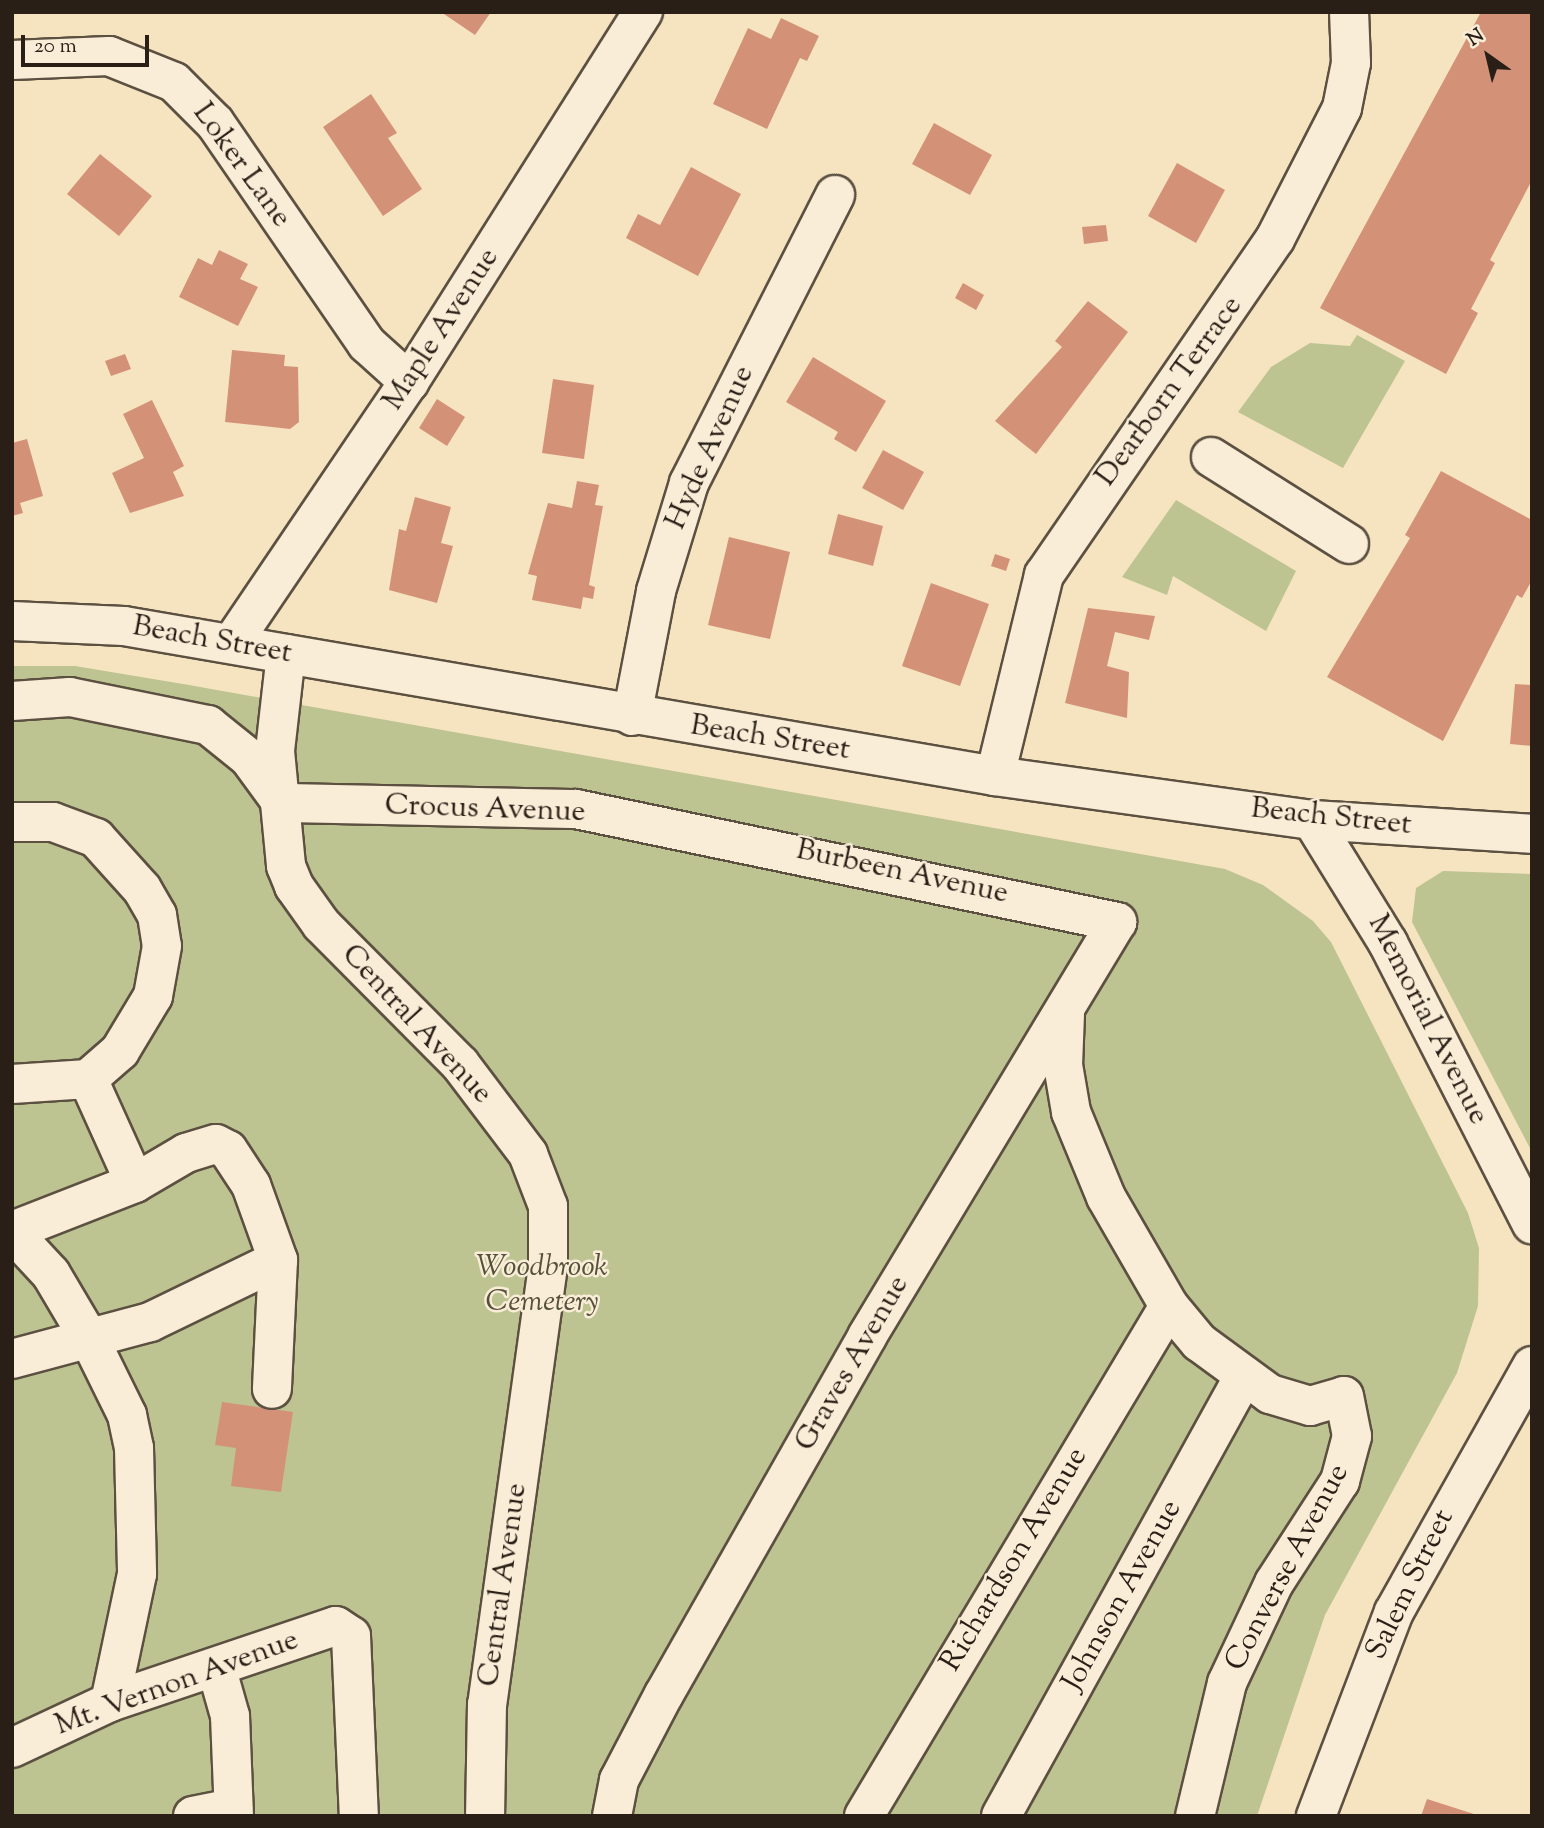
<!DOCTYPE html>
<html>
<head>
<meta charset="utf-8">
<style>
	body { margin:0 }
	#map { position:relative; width:1544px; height:1828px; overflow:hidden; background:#f6e4c1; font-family:"Sorts Mill Goudy",serif }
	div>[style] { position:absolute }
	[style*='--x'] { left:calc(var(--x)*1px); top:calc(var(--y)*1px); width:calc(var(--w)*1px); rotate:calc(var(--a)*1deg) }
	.green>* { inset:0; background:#bdc492 }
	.building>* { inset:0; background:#d39278 }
	.roads { filter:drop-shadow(2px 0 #5c5041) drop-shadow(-2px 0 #5c5041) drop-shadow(0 2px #5c5041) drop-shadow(0 -2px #5c5041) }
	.minor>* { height:38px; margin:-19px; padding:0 19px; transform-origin:19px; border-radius:19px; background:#f9edd7 }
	span { translate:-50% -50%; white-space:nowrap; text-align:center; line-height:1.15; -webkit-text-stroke:5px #f9edd7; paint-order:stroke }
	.street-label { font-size:30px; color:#291f16 }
	.park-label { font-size:30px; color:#55513b; font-style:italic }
	.frame { position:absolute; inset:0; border:14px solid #291f16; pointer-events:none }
	.north { position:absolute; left:1453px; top:21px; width:70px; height:70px; -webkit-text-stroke:5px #f9edd7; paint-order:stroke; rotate:326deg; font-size:19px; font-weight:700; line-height:28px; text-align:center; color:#291f16 }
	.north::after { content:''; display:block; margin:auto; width:24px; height:32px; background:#291f16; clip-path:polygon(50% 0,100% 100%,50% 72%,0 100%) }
	.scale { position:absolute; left:21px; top:35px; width:128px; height:32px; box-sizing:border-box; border:4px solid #291f16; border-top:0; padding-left:9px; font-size:21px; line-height:24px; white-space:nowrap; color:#291f16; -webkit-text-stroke:5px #f9edd7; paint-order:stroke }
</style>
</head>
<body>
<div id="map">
	<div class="green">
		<i style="clip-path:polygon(1357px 335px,1405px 361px,1343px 468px,1238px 412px,1271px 367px,1310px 343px,1350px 346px)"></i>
		<i style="clip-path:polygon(1176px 500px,1296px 571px,1266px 631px,1173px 576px,1167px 595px,1122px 577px)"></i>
		<i style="clip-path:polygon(12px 666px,75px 666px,189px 685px,1225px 869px,1263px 885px,1313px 921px,1331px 942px,1468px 1213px,1479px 1248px,1478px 1306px,1457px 1373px,1325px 1615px,1257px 1816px,12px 1816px)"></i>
		<i style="clip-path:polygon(1443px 871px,1532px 874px,1532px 1152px,1412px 922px,1416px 888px)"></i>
	</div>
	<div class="building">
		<i style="clip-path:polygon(441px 12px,491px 12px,475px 35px)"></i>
		<i style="clip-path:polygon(1481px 12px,1532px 12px,1532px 180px,1490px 260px,1495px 263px,1471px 309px,1478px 313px,1446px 374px,1320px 308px)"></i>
		<i style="clip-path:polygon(781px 18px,819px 36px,807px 61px,800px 58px,767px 129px,713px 104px,748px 28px,771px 39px)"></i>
		<i style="clip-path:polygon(371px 94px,397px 133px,388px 138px,422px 189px,383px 216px,323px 127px)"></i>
		<i style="clip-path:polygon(934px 123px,992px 155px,970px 195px,912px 164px)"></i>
		<i style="clip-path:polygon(100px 154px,152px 196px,119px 236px,67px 194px)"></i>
		<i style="clip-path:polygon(1177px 163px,1225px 190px,1196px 243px,1148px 216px)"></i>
		<i style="clip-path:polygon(691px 167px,741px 194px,698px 276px,626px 238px,638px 214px,660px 225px)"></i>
		<i style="clip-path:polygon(1106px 225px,1108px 241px,1084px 244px,1082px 227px)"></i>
		<i style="clip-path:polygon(219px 250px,248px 264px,240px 279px,258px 287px,238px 326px,179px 297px,198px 258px,212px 265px)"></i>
		<i style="clip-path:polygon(963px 283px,984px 295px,976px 310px,955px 298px)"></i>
		<i style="clip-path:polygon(1088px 301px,1128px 332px,1036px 454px,995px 421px,1062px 347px,1055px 341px)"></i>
		<i style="clip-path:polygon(232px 350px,285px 355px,284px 366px,298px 367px,299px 422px,290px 429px,225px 422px)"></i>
		<i style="clip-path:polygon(125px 354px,131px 369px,111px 376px,105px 361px)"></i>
		<i style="clip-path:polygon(813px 357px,886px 401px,856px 452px,834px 439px,838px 432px,786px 402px)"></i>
		<i style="clip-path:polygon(553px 379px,594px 385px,584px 459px,542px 453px)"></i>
		<i style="clip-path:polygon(437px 399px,465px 417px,447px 446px,419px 428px)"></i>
		<i style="clip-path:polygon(152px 400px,184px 466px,173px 472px,184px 496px,130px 513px,112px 473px,144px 458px,123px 414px)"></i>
		<i style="clip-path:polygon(27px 439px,43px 496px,20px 503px,23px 513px,12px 516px,12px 443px)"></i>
		<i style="clip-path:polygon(883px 450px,924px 472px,903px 510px,862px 488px)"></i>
		<i style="clip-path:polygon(1441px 471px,1532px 520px,1532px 580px,1522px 598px,1517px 595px,1443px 741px,1327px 677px,1410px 538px,1405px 535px)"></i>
		<i style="clip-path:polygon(577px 481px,599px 485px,595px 505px,603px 506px,589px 585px,595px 587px,593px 599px,583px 597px,581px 609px,532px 600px,537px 576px,528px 574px,548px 503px,572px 508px)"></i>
		<i style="clip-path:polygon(415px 497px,451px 507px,441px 543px,453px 546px,437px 603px,389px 590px,399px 529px,406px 531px)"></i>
		<i style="clip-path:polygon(838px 514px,883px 526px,873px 566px,828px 554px)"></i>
		<i style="clip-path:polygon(729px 537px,790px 552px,770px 639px,708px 625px)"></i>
		<i style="clip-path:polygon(995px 554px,1010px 559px,1006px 571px,991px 566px)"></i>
		<i style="clip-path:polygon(931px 583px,989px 604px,960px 686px,902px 666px)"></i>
		<i style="clip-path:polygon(1088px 608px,1155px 616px,1149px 640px,1115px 632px,1107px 666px,1129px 672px,1127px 718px,1065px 703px)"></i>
		<i style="clip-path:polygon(1515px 684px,1532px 685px,1532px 746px,1510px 744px)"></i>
		<i style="clip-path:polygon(222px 1402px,293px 1412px,281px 1492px,231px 1486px,236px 1448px,215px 1445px)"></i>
		<i style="clip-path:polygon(1427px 1799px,1477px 1815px,1477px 1816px,1421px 1816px)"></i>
	</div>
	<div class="roads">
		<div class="minor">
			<i style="--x:12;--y:60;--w:97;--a:-2.4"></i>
			<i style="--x:109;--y:56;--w:70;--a:21.8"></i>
			<i style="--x:174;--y:82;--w:58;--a:45"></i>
			<i style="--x:215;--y:123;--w:268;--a:55.5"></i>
			<i style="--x:367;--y:344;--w:57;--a:42.1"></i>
			<i style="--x:1211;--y:457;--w:163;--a:32.2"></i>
			<i style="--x:12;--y:621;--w:112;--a:2.6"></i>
			<i style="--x:124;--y:626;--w:884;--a:9.77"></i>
			<i style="--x:995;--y:776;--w:320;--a:7.9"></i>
			<i style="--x:1312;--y:820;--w:220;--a:3.6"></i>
			<i style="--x:232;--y:643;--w:315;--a:-55.9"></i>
			<i style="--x:409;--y:382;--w:438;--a:-57.7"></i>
			<i style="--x:286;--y:654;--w:98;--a:96.5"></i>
			<i style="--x:275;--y:751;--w:116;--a:84.5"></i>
			<i style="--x:286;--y:866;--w:22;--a:68"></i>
			<i style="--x:294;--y:886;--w:47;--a:54.6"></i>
			<i style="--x:321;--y:924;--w:197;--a:45.2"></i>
			<i style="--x:460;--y:1064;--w:113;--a:52.9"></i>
			<i style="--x:528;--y:1154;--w:56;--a:69"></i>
			<i style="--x:548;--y:1206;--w:60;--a:90"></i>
			<i style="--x:548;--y:1266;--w:442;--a:97.9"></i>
			<i style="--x:487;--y:1704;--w:112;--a:91"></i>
			<i style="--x:12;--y:701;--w:58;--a:-3.9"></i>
			<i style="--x:70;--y:697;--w:141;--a:11.5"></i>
			<i style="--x:208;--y:725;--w:53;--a:38.8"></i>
			<i style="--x:249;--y:758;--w:51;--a:53.8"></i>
			<i style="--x:632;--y:716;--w:127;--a:-79.1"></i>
			<i style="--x:656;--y:591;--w:113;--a:-73"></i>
			<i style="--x:689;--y:483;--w:323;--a:-63.1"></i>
			<i style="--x:995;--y:776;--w:207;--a:-76.3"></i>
			<i style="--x:1044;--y:575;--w:408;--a:-55.5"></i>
			<i style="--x:1275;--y:239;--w:147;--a:-62.9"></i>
			<i style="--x:1342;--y:108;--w:46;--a:-78.7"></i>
			<i style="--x:1351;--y:63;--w:51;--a:-92.2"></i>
			<i style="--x:283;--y:803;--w:293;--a:1.2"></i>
			<i style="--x:576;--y:809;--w:553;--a:11.8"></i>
			<i style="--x:1117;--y:922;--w:484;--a:121.1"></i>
			<i style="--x:867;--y:1337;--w:411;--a:119.6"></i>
			<i style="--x:664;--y:1694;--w:97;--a:117.6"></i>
			<i style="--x:619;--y:1780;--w:37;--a:101"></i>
			<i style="--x:1312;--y:820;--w:145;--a:58.3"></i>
			<i style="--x:1388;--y:943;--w:316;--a:62.9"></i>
			<i style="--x:12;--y:822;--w:41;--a:0"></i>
			<i style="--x:53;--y:822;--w:46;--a:20.4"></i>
			<i style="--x:96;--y:838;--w:69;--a:48"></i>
			<i style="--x:142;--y:889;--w:30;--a:60"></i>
			<i style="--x:157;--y:915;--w:31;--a:81"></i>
			<i style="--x:162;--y:946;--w:51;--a:100.2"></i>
			<i style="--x:153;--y:996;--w:64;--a:121"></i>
			<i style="--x:120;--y:1051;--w:43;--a:138.8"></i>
			<i style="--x:88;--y:1079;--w:76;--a:176.2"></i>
			<i style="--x:1065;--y:1014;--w:51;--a:92.2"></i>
			<i style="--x:1063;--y:1065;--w:48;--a:80.3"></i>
			<i style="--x:1071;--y:1112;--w:92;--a:67.6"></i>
			<i style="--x:1106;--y:1197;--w:126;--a:60"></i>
			<i style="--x:1169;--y:1306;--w:47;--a:50.2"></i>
			<i style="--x:1199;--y:1342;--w:88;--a:36.2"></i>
			<i style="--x:1270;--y:1394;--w:42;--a:16.7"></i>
			<i style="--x:1310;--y:1406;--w:35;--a:-16"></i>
			<i style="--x:1344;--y:1396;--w:41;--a:78.7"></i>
			<i style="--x:1352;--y:1436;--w:47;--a:104.9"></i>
			<i style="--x:1340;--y:1481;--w:121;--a:122.9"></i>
			<i style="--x:1274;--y:1583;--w:110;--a:115.2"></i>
			<i style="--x:1227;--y:1683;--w:137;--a:103.5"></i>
			<i style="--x:88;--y:1079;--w:114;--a:65.7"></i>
			<i style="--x:12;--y:1231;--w:132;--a:-21.3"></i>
			<i style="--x:135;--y:1183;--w:59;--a:-30.5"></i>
			<i style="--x:186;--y:1153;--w:31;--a:-17"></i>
			<i style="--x:216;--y:1144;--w:13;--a:27"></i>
			<i style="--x:228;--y:1150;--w:42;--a:56.7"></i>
			<i style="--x:251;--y:1185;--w:80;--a:70.2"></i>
			<i style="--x:278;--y:1260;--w:129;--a:92.7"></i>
			<i style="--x:12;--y:1232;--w:57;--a:47.1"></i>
			<i style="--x:51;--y:1274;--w:77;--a:59.4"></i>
			<i style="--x:90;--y:1340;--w:84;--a:63.7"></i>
			<i style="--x:127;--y:1415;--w:34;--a:78"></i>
			<i style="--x:134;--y:1448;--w:126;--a:88.6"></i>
			<i style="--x:137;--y:1574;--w:131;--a:101.9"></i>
			<i style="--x:12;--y:1359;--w:143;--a:-15"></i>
			<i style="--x:150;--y:1322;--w:142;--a:-25.8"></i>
			<i style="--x:217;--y:1670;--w:48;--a:74.2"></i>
			<i style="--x:230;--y:1716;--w:100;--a:87.7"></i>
			<i style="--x:12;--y:1748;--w:108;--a:-25.1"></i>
			<i style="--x:110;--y:1702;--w:238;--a:-18.6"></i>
			<i style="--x:336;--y:1626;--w:18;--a:34"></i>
			<i style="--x:351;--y:1636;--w:180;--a:87.5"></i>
			<i style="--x:193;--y:1816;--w:41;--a:-11.3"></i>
			<i style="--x:864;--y:1816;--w:594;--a:-59.12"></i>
			<i style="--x:1001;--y:1816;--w:503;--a:-61.09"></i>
			<i style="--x:1316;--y:1816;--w:218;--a:-69.1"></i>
			<i style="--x:1394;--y:1612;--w:282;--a:-60.7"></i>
		</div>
	</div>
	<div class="street-label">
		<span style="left:241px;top:166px;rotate:54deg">Loker Lane</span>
		<span style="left:442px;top:330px;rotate:-57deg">Maple Avenue</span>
		<span style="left:1170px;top:392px;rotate:-54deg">Dearborn Terrace</span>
		<span style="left:711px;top:448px;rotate:-66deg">Hyde Avenue</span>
		<span style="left:212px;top:641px;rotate:10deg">Beach Street</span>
		<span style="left:770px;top:739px;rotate:9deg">Beach Street</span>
		<span style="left:485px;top:810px;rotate:2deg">Crocus Avenue</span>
		<span style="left:1331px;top:818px;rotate:6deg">Beach Street</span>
		<span style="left:902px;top:873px;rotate:12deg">Burbeen Avenue</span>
		<span style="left:1427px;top:1020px;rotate:63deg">Memorial Avenue</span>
		<span style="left:416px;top:1025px;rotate:47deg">Central Avenue</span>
		<span style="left:853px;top:1364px;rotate:-60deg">Graves Avenue</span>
		<span style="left:1015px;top:1560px;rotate:-59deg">Richardson Avenue</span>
		<span style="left:1288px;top:1568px;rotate:-62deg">Converse Avenue</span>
		<span style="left:504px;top:1585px;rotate:-82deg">Central Avenue</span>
		<span style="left:1411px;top:1585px;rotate:-64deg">Salem Street</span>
		<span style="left:1123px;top:1596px;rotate:-61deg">Johnson Avenue</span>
		<span style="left:177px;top:1684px;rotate:-20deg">Mt. Vernon Avenue</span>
	</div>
	<div class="park-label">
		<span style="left:542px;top:1285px">Woodbrook<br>Cemetery</span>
	</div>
	<div class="frame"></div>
	<div class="north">N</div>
	<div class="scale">20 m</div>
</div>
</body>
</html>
